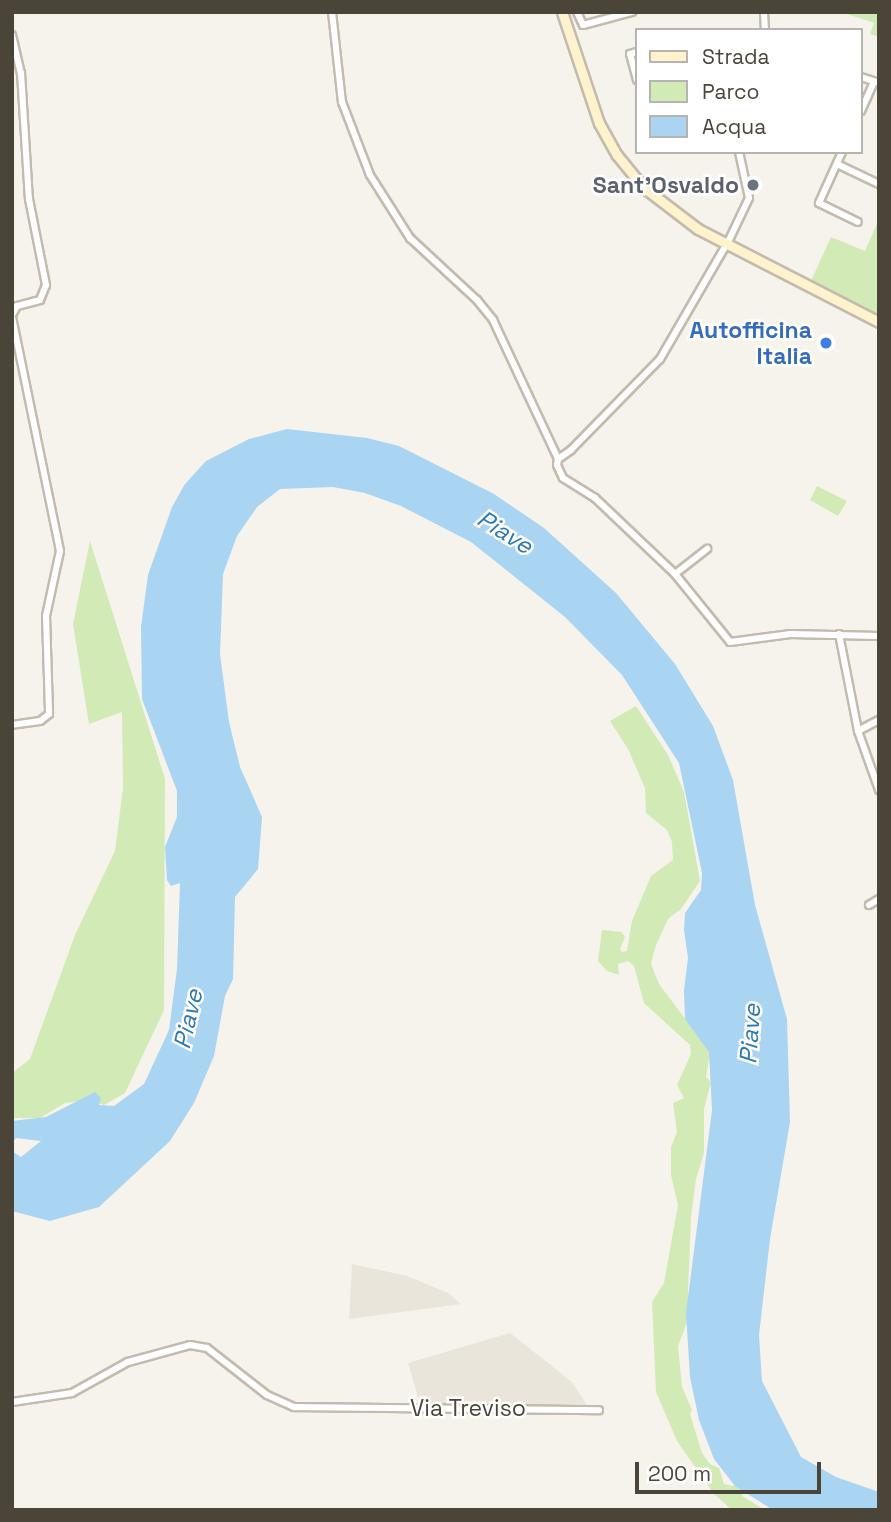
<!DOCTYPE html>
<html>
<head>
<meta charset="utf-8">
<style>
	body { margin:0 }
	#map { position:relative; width:891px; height:1522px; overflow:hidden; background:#f6f3ec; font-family:"Space Grotesk",sans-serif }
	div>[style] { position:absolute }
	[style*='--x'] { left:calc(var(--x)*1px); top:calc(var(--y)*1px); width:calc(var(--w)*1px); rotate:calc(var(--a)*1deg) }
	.residential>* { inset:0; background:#eae5da }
	.green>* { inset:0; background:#d2eab5 }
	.water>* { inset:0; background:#a9d4f2 }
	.roads { filter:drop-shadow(2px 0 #c2bbae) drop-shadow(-2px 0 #c2bbae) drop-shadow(0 2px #c2bbae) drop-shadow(0 -2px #c2bbae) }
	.street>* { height:6px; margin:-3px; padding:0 3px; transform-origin:3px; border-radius:3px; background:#fff }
	.secondary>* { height:9px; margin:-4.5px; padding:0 4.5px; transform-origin:4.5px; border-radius:4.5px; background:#fff3cd }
	.dots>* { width:19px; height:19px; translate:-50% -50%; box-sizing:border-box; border:4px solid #fff; border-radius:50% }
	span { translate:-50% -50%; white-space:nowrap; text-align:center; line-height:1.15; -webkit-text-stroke:5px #fff; paint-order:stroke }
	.worship-label { font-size:23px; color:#5b616d; font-weight:700 }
	.right { translate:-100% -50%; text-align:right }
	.shop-label { font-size:23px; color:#366cbe; font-weight:700 }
	.street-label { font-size:23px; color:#4b4439 }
	.water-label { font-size:24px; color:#2e7ab2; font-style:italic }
	.frame { position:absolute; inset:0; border:14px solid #4b4439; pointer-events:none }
	.legend { position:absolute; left:635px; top:28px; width:228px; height:126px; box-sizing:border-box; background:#fff; border:2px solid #b7b4b0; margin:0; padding:9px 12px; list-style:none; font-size:21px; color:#4b4439 }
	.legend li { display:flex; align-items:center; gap:14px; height:35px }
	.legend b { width:35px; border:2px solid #b7b4b0 }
	.scale { position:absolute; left:635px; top:1462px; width:186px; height:32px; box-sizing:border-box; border:4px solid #4b4439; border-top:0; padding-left:9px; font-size:21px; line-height:24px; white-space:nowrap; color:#4b4439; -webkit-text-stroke:5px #fff; paint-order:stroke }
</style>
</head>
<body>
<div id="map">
	<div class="residential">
		<i style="clip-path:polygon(352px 1264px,407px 1276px,448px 1293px,461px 1304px,349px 1319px)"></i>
		<i style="clip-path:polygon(510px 1333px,572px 1382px,587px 1405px,422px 1411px,408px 1363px)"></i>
	</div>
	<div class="green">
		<i style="clip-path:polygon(841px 12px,879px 12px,879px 37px,870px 34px,874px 23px)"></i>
		<i style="clip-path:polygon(879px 219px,879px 318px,810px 283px,831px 237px,865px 251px)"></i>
		<i style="clip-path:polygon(817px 486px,847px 501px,838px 516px,810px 500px)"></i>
		<i style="clip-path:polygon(90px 541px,165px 779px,164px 1010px,125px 1093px,104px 1105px,89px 1100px,65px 1103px,40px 1118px,12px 1118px,12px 1073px,30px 1059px,75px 935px,115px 851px,123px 788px,122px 712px,89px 724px,73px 624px)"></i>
		<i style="clip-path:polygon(636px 706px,668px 755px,684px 792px,700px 881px,681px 909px,668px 919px,656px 945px,651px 964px,659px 984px,710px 1052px,706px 1077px,711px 1082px,704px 1109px,704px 1153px,696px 1179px,691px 1217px,688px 1292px,691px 1312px,678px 1346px,682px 1387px,692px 1410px,690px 1414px,702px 1453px,710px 1464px,719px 1468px,724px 1484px,732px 1486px,743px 1482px,742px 1496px,765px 1510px,732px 1510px,714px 1494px,677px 1441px,656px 1392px,652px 1302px,664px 1283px,678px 1205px,671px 1175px,671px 1147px,677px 1132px,673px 1103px,684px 1098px,677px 1085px,691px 1054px,690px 1045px,644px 1003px,634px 966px,628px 961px,618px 964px,619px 975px,607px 971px,598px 961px,602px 930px,622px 932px,625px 937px,620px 949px,622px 952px,627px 951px,632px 921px,651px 876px,673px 860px,672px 842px,667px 830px,646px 813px,645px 788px,628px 749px,610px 721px)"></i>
	</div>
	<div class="water">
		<i style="clip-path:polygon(287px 429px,367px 438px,399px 446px,494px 494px,544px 528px,616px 593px,675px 664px,713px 726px,733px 780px,755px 905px,787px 1019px,790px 1122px,770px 1239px,759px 1335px,762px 1381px,801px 1457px,836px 1477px,879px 1492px,879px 1510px,773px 1510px,735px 1486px,714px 1459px,699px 1420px,690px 1377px,686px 1313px,712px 1110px,709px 1052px,685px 1019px,684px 990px,688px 958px,684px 930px,685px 913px,701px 890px,702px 873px,679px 763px,622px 675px,565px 617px,471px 542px,401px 506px,365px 493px,333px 487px,280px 489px,257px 507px,237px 536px,223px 574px,220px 654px,229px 722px,240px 767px,262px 817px,258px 869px,235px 897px,233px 979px,225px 996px,214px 1056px,194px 1103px,170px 1141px,99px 1207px,50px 1221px,12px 1211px,12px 1151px,21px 1157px,41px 1141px,16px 1138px,12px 1143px,12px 1121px,46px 1117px,95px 1092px,101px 1098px,99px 1105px,114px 1106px,144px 1084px,169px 1030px,177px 969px,180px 883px,171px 886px,167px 880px,165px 847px,177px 817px,177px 791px,142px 699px,141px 627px,148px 575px,172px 507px,185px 484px,206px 461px,249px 439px)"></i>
	</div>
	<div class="roads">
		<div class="street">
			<i style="--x:332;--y:12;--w:91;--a:83.7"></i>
			<i style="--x:342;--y:102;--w:78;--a:69"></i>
			<i style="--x:370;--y:175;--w:75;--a:57.6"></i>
			<i style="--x:410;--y:238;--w:91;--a:42.8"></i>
			<i style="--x:477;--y:300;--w:26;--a:51"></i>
			<i style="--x:493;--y:320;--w:153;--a:64.9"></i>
			<i style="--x:577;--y:12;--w:14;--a:65"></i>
			<i style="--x:583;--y:25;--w:51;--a:-14.9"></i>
			<i style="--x:764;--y:12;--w:18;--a:87"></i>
			<i style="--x:12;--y:35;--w:39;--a:77"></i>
			<i style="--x:21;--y:73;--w:126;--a:86.4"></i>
			<i style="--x:29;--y:199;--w:88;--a:78.8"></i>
			<i style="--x:46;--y:285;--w:16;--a:112"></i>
			<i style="--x:40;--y:300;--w:24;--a:165"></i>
			<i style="--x:17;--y:306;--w:10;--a:119"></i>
			<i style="--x:637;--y:52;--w:7;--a:164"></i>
			<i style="--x:630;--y:54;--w:27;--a:75"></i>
			<i style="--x:861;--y:77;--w:19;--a:18"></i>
			<i style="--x:861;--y:111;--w:32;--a:-66"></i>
			<i style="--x:739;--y:152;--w:47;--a:77.7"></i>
			<i style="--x:749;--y:198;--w:47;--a:115.5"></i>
			<i style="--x:729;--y:240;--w:138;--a:120.1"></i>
			<i style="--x:660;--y:359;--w:127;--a:134.4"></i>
			<i style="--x:571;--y:450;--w:16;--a:145"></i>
			<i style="--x:558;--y:459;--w:6;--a:99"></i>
			<i style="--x:557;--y:465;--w:14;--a:65"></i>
			<i style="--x:563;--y:478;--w:38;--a:32"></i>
			<i style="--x:595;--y:498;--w:110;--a:43.5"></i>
			<i style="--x:675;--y:574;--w:87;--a:51"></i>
			<i style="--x:730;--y:642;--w:61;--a:-7.6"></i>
			<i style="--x:790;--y:634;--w:89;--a:1.3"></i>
			<i style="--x:842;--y:152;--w:56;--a:114.3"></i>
			<i style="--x:819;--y:203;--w:43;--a:26"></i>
			<i style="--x:837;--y:164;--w:47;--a:25.5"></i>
			<i style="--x:12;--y:317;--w:239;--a:78.4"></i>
			<i style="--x:60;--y:551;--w:66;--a:102.2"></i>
			<i style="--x:46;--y:616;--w:98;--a:88.2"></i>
			<i style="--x:49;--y:714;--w:11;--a:142"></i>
			<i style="--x:40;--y:721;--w:28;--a:172"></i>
			<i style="--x:675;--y:574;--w:41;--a:-38"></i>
			<i style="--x:839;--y:634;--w:99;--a:78.9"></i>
			<i style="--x:858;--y:731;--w:63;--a:70.4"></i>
			<i style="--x:858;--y:731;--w:24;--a:-28"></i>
			<i style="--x:869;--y:905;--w:12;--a:-31"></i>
			<i style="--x:12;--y:1402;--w:61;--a:-8.5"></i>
			<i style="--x:72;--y:1393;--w:64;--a:-29"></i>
			<i style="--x:128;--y:1362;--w:64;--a:-15.3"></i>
			<i style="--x:190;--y:1345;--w:17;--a:10"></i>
			<i style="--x:207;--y:1348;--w:76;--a:38.1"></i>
			<i style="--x:267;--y:1395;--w:30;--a:24"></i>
			<i style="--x:294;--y:1407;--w:305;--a:0.6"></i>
		</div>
		<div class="secondary">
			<i style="--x:562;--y:12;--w:117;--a:71.6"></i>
			<i style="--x:599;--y:123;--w:37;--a:61"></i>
			<i style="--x:617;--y:155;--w:41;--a:50.9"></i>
			<i style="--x:643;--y:187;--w:69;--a:37.4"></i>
			<i style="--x:698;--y:229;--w:203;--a:27.2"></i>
		</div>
	</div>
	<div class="dots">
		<i style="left:753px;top:185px;background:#6b7280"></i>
		<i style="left:826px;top:343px;background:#3f7fe0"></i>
	</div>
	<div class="worship-label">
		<span class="right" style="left:739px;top:185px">Sant'Osvaldo</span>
	</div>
	<div class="shop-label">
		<span class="right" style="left:812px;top:343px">Autofficina<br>Italia</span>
	</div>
	<div class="street-label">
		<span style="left:468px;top:1408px">Via Treviso</span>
	</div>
	<div class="water-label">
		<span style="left:505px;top:532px;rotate:32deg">Piave</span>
		<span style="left:188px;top:1019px;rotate:-77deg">Piave</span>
		<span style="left:750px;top:1034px;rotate:-86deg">Piave</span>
	</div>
	<div class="frame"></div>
	<ul class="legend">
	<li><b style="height:9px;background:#fff3cd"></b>Strada</li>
	<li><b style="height:19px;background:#d2eab5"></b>Parco</li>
	<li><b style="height:19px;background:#a9d4f2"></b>Acqua</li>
	</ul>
	<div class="scale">200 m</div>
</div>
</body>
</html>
